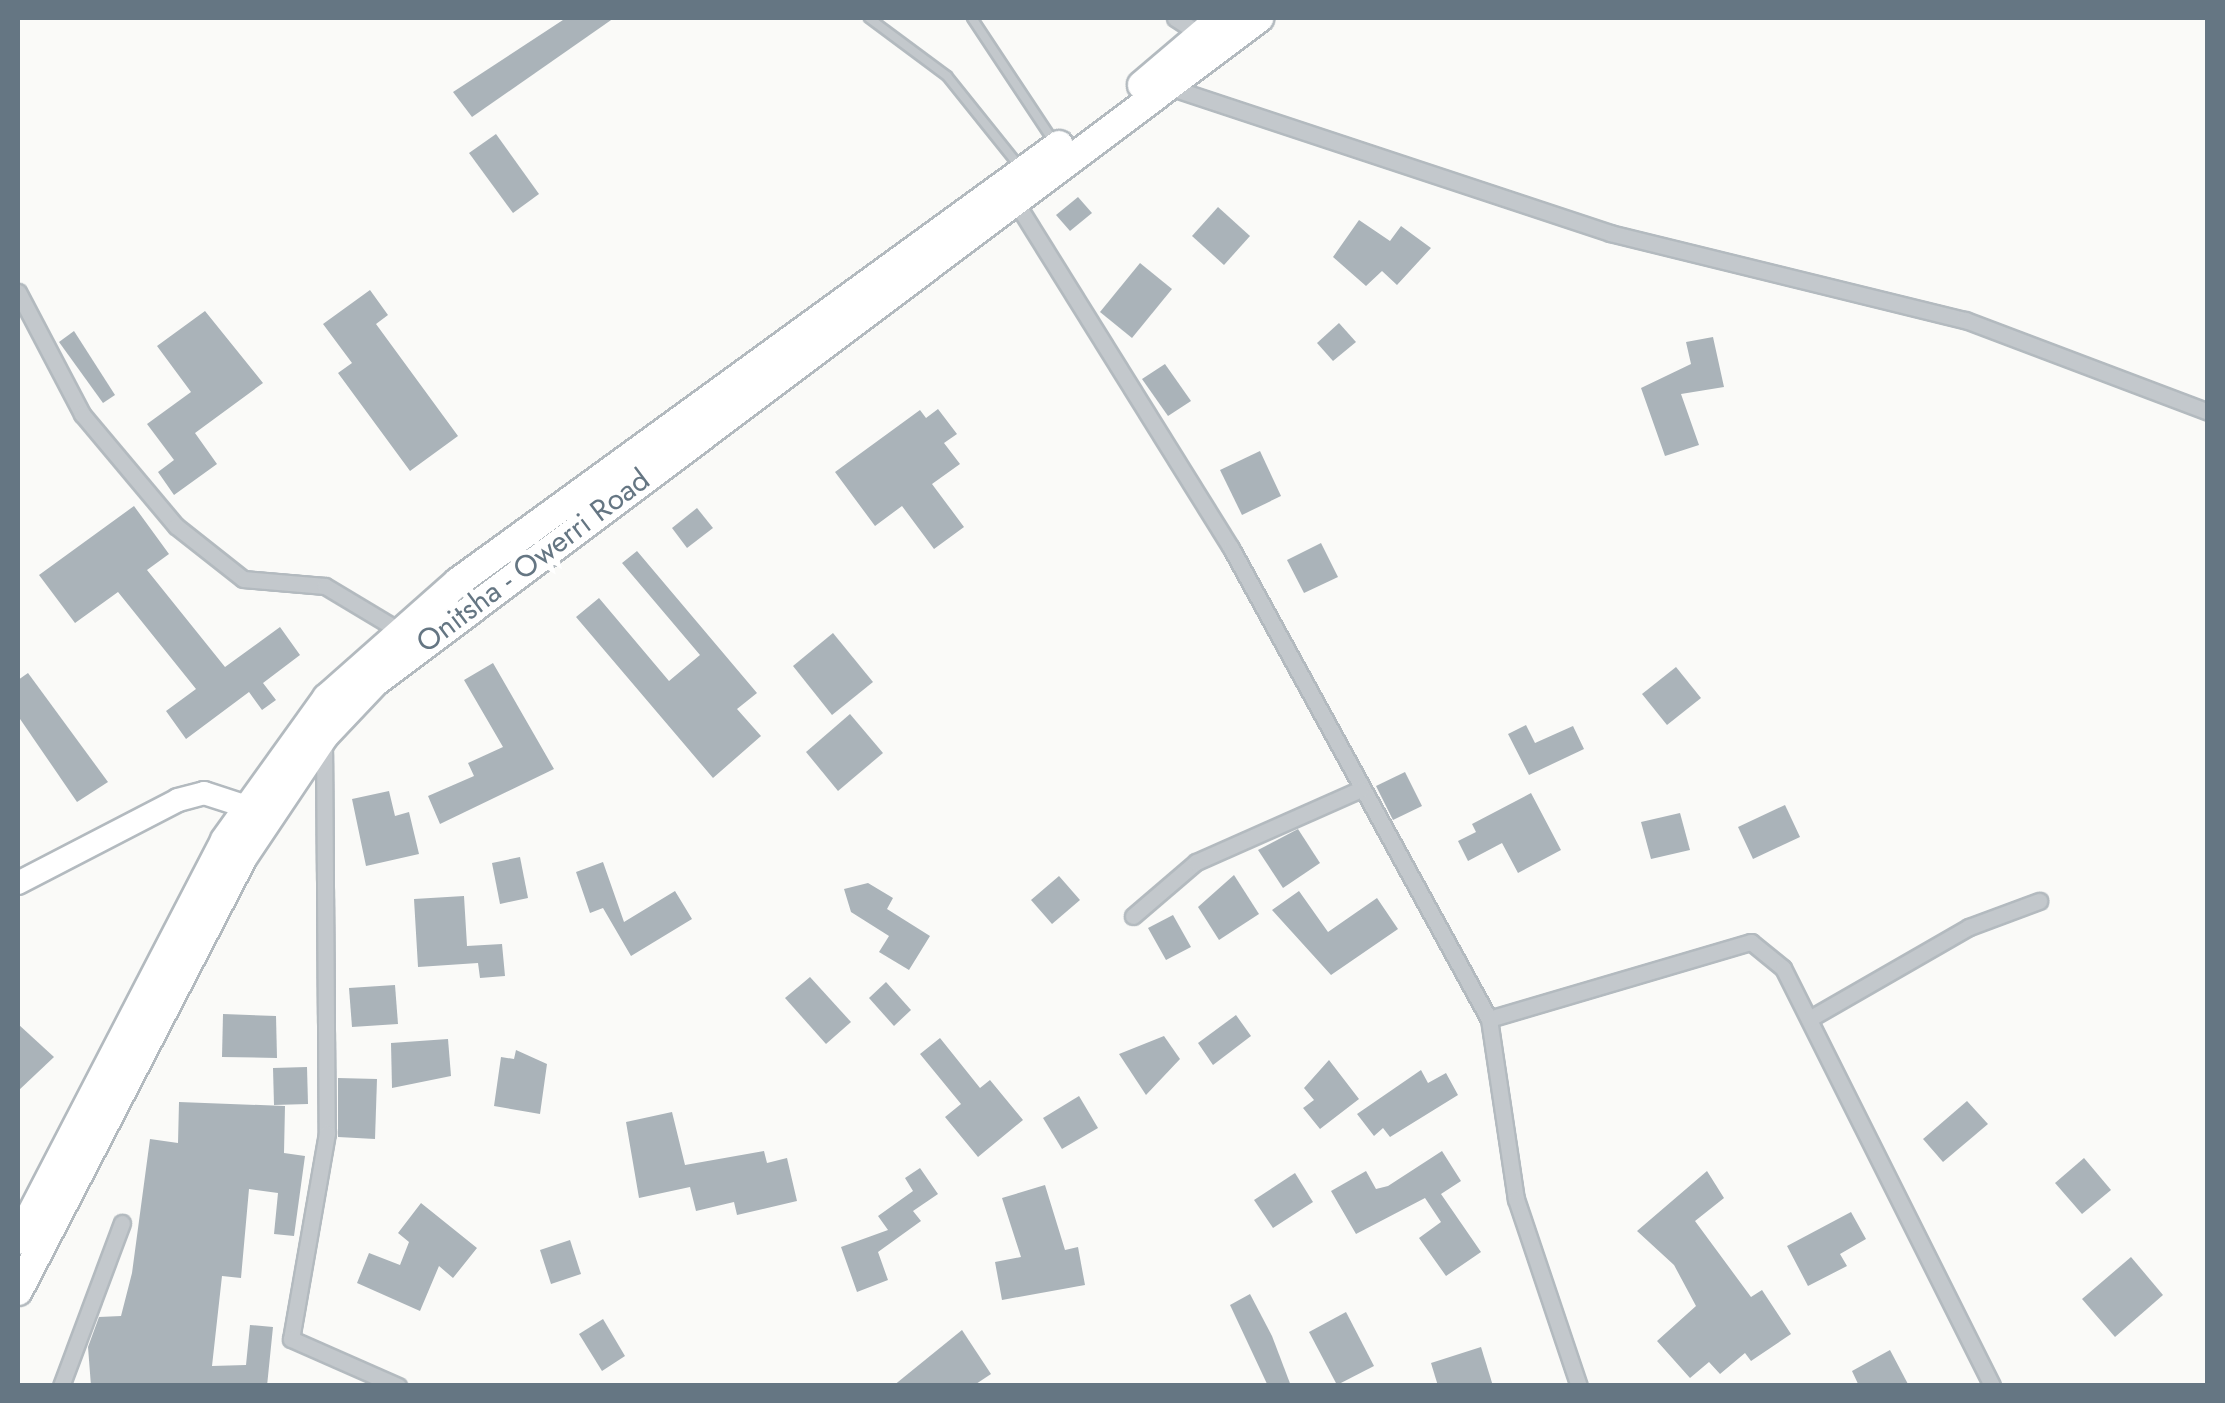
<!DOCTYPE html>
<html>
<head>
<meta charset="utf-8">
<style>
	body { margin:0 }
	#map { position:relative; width:2225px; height:1403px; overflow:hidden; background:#fafaf8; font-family:Jost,sans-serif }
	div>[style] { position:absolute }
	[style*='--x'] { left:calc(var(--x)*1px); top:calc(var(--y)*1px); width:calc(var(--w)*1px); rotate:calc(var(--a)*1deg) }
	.building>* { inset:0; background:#aab3b9 }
	.roads { filter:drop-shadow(2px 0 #b3babf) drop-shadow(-2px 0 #b3babf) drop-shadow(0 2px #b3babf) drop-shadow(0 -2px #b3babf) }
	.lane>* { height:8px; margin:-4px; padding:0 4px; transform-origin:4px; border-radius:4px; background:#c3c8cc }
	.street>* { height:15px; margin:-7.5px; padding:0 7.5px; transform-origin:7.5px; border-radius:7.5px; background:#c3c8cc }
	.secondary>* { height:22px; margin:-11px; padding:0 11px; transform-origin:11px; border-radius:11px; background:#fff }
	.highway>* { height:28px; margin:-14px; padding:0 14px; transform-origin:14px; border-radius:14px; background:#fff }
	span { translate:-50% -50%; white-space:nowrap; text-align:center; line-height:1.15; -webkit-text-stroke:10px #fff; paint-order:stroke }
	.street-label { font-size:30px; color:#657683 }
	.frame { position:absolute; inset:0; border:20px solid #657683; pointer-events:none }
</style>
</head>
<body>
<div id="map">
	<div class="building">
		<i style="clip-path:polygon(566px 18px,614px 18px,472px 117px,453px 92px)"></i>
		<i style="clip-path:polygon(496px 134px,539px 194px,513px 213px,469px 153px)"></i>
		<i style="clip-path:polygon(1078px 197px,1092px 213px,1070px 231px,1056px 215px)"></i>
		<i style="clip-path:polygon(1218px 207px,1250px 236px,1224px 265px,1192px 236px)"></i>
		<i style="clip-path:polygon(1359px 220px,1390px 241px,1401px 226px,1431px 248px,1397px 285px,1382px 271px,1366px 286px,1333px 257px)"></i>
		<i style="clip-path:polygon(1140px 263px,1172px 289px,1132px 338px,1100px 312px)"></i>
		<i style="clip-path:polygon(370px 290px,388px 315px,376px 324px,458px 436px,410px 471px,338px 373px,352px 363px,323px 324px)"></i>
		<i style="clip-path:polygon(205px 311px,263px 383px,195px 433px,217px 464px,174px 495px,158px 472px,174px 460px,147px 424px,191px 392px,157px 346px)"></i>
		<i style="clip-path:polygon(1339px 323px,1356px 342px,1333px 361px,1317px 343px)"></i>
		<i style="clip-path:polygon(74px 331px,115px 395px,103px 403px,59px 342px)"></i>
		<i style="clip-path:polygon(1713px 337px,1724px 387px,1681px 394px,1699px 445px,1665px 456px,1641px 388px,1691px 364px,1686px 342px)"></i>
		<i style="clip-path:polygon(1165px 364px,1191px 401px,1168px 416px,1142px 379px)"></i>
		<i style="clip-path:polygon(938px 409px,957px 434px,944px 443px,960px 464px,932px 484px,964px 527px,934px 549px,902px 506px,875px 526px,835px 472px,920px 410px,926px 418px)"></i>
		<i style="clip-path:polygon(1260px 451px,1281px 496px,1242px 515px,1220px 470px)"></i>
		<i style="clip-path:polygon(134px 506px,169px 554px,147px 570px,225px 667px,280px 627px,300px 655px,263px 683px,276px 700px,262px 710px,249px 692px,186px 739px,166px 711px,196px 689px,118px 592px,75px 623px,39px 575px)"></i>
		<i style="clip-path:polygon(697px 508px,713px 528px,687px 548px,672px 528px)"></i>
		<i style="clip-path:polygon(1321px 543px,1338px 577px,1304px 593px,1287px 560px)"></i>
		<i style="clip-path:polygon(637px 551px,757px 693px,737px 709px,761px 736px,713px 778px,576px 617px,599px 598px,669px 681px,700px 655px,622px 563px)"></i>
		<i style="clip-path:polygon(833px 633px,873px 682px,832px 715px,793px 666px)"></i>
		<i style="clip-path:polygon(493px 663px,554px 769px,440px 824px,428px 796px,474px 776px,468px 763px,503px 747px,464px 680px)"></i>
		<i style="clip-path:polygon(1676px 667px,1701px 698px,1667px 725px,1642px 694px)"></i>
		<i style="clip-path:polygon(28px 673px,108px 782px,77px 802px,18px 716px,18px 680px)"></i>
		<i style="clip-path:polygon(850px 714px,883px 753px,838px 791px,806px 752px)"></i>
		<i style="clip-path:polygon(1526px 725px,1535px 743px,1573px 726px,1584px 749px,1529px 775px,1508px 734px)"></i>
		<i style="clip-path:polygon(1405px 772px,1422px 806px,1393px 820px,1376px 786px)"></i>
		<i style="clip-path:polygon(389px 791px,395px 816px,409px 812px,419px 854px,366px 866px,352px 799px)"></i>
		<i style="clip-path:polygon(1531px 793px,1561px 850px,1518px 873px,1502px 843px,1468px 861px,1458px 841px,1476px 832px,1472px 824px)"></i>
		<i style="clip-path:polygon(1785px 805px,1800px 837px,1753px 859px,1738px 827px)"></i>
		<i style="clip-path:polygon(1680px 813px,1690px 850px,1651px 859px,1641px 822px)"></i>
		<i style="clip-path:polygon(1298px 829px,1320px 863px,1283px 888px,1258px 850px)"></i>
		<i style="clip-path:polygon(520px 857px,528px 898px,500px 904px,492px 863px)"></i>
		<i style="clip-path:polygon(603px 862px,624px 922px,675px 891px,692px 919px,631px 956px,603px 908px,590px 913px,576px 872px)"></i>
		<i style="clip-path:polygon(1234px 875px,1259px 914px,1219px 940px,1198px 907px)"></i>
		<i style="clip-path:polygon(1059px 876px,1080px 900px,1052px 924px,1031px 900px)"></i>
		<i style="clip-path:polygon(868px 883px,893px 898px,887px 909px,930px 936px,909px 970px,879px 952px,889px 936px,851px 912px,844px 889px)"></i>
		<i style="clip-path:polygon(1299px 891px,1328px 932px,1377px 898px,1398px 929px,1331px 975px,1272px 910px)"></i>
		<i style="clip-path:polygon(464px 896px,467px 946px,502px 944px,505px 976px,480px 978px,478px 963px,418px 967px,414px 899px)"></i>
		<i style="clip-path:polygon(1173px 915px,1191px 947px,1166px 960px,1148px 928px)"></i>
		<i style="clip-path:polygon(810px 977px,851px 1022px,826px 1044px,785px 998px)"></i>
		<i style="clip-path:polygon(886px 982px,911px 1010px,894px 1026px,869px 998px)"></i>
		<i style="clip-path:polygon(395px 985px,398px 1024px,352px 1027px,349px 988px)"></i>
		<i style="clip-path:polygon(223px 1014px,276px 1016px,277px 1058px,222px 1057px)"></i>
		<i style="clip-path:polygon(1236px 1015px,1251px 1036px,1213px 1065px,1198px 1043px)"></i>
		<i style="clip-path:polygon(18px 1024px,54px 1057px,18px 1091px)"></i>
		<i style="clip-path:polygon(1164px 1036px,1180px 1059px,1146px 1095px,1119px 1054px)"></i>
		<i style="clip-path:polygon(940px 1038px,980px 1088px,990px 1080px,1023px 1120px,978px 1157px,945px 1117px,961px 1104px,920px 1054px)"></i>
		<i style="clip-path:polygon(448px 1039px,451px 1076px,392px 1088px,391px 1043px)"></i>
		<i style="clip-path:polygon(516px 1050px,547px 1064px,540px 1114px,494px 1106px,501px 1057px,514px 1059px)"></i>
		<i style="clip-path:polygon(1329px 1060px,1359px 1099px,1320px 1129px,1303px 1108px,1314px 1100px,1304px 1088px)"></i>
		<i style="clip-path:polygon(307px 1067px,308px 1104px,274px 1105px,273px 1068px)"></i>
		<i style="clip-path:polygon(1421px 1070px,1428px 1083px,1446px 1073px,1458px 1095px,1390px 1137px,1383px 1128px,1374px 1136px,1357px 1114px)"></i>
		<i style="clip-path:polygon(338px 1078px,377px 1079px,375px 1139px,338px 1137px)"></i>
		<i style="clip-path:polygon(1079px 1096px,1098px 1128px,1062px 1149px,1043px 1118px)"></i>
		<i style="clip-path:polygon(1967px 1101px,1988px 1124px,1943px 1162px,1923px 1139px)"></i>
		<i style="clip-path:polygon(179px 1102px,285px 1106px,284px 1153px,305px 1156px,294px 1236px,274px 1234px,278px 1193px,249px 1189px,241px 1278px,222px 1276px,212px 1366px,246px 1365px,250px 1325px,273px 1327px,267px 1386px,91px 1386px,88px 1347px,99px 1317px,121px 1316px,132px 1273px,150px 1139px,178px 1143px)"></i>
		<i style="clip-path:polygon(672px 1112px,685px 1165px,764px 1151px,767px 1163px,787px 1158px,797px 1201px,737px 1215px,734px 1202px,696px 1211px,690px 1187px,639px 1198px,626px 1122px)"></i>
		<i style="clip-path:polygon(1442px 1151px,1461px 1181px,1441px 1194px,1481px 1252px,1446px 1276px,1419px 1238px,1441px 1222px,1425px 1198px,1356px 1234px,1331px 1191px,1366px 1171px,1376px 1189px,1388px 1186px)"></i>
		<i style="clip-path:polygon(2084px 1158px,2111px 1190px,2082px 1214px,2055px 1183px)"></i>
		<i style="clip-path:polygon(920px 1168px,938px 1194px,913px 1211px,921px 1221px,878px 1252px,888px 1280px,857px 1292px,841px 1247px,888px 1230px,878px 1216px,913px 1191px,905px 1178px)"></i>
		<i style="clip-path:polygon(1707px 1171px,1724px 1198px,1695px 1221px,1751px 1297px,1762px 1290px,1791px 1334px,1751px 1361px,1745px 1353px,1720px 1374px,1709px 1362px,1690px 1378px,1657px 1341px,1696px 1306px,1674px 1265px,1637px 1231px)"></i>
		<i style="clip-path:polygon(1295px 1173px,1313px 1202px,1273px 1228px,1254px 1200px)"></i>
		<i style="clip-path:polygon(1045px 1185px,1065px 1250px,1078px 1247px,1085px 1285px,1002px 1300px,995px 1262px,1021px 1257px,1002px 1198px)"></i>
		<i style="clip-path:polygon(421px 1203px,477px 1248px,453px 1278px,439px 1266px,420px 1311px,357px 1283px,369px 1253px,400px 1265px,409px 1242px,398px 1233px)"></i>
		<i style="clip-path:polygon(1851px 1212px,1866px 1239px,1840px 1254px,1847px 1266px,1808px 1286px,1787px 1246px)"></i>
		<i style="clip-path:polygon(570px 1240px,581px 1274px,551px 1284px,540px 1250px)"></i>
		<i style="clip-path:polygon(2131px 1257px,2163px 1295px,2115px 1337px,2082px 1299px)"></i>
		<i style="clip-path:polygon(1250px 1294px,1272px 1336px,1291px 1386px,1268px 1386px,1230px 1305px)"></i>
		<i style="clip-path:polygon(1346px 1312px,1374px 1366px,1337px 1385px,1309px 1332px)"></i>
		<i style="clip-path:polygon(603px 1319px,625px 1356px,602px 1371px,579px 1334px)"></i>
		<i style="clip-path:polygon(962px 1330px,991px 1374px,973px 1386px,893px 1386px)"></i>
		<i style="clip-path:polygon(1481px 1347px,1493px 1386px,1438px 1386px,1431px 1363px)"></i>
		<i style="clip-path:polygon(1890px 1350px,1909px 1386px,1859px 1386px,1852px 1371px)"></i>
	</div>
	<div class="roads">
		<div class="lane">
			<i style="--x:869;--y:18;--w:97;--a:36.6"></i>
			<i style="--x:947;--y:76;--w:117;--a:51.3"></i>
			<i style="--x:972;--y:18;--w:149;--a:56.5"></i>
		</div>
		<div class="street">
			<i style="--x:1175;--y:18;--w:30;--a:33"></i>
			<i style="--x:1166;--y:86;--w:468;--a:18.3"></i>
			<i style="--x:1610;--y:233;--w:366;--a:13.8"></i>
			<i style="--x:1965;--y:320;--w:260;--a:20.7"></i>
			<i style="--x:1015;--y:201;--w:409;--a:58.1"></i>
			<i style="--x:1231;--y:548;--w:537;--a:61.29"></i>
			<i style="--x:1489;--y:1019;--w:182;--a:81.5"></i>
			<i style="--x:1516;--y:1199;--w:197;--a:71.4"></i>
			<i style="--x:18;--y:292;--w:138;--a:62.3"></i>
			<i style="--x:82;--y:414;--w:146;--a:50"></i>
			<i style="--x:176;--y:526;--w:85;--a:38.3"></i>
			<i style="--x:243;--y:579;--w:82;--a:4.9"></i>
			<i style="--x:325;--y:586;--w:87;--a:31"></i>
			<i style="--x:324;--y:740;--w:393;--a:89.6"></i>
			<i style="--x:327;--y:1133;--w:209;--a:99.9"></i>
			<i style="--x:291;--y:1339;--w:117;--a:23.7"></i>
			<i style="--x:1133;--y:916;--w:83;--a:-40.6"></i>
			<i style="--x:1196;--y:862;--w:180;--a:-23.9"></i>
			<i style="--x:1489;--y:1019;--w:273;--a:-16.4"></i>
			<i style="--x:1751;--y:942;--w:41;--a:39.1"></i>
			<i style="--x:1783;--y:968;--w:467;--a:63.4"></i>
			<i style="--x:1809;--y:1019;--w:185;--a:-29.9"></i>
			<i style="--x:1969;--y:927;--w:75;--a:-20.4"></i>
			<i style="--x:61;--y:1386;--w:174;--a:-69.5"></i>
		</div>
		<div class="secondary">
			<i style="--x:18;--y:883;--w:180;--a:-27.4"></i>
			<i style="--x:178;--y:800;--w:27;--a:-15"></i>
			<i style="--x:204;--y:793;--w:45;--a:18"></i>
		</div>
		<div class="highway">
			<i style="--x:1142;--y:85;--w:104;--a:-40.3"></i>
			<i style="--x:18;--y:1240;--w:450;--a:-62.6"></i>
			<i style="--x:225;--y:840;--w:175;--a:-54.3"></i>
			<i style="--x:327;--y:698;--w:175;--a:-41.5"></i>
			<i style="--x:458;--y:582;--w:743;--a:-36.02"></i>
			<i style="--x:18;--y:1291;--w:489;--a:-62.6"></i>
			<i style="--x:243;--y:857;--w:146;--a:-56.2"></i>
			<i style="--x:324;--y:736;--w:74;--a:-46.6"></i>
			<i style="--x:375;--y:682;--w:1106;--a:-36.91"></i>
		</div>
	</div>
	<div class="street-label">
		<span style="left:533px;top:561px;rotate:-37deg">Onitsha - Owerri Road</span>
	</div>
	<div class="frame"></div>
</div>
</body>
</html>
